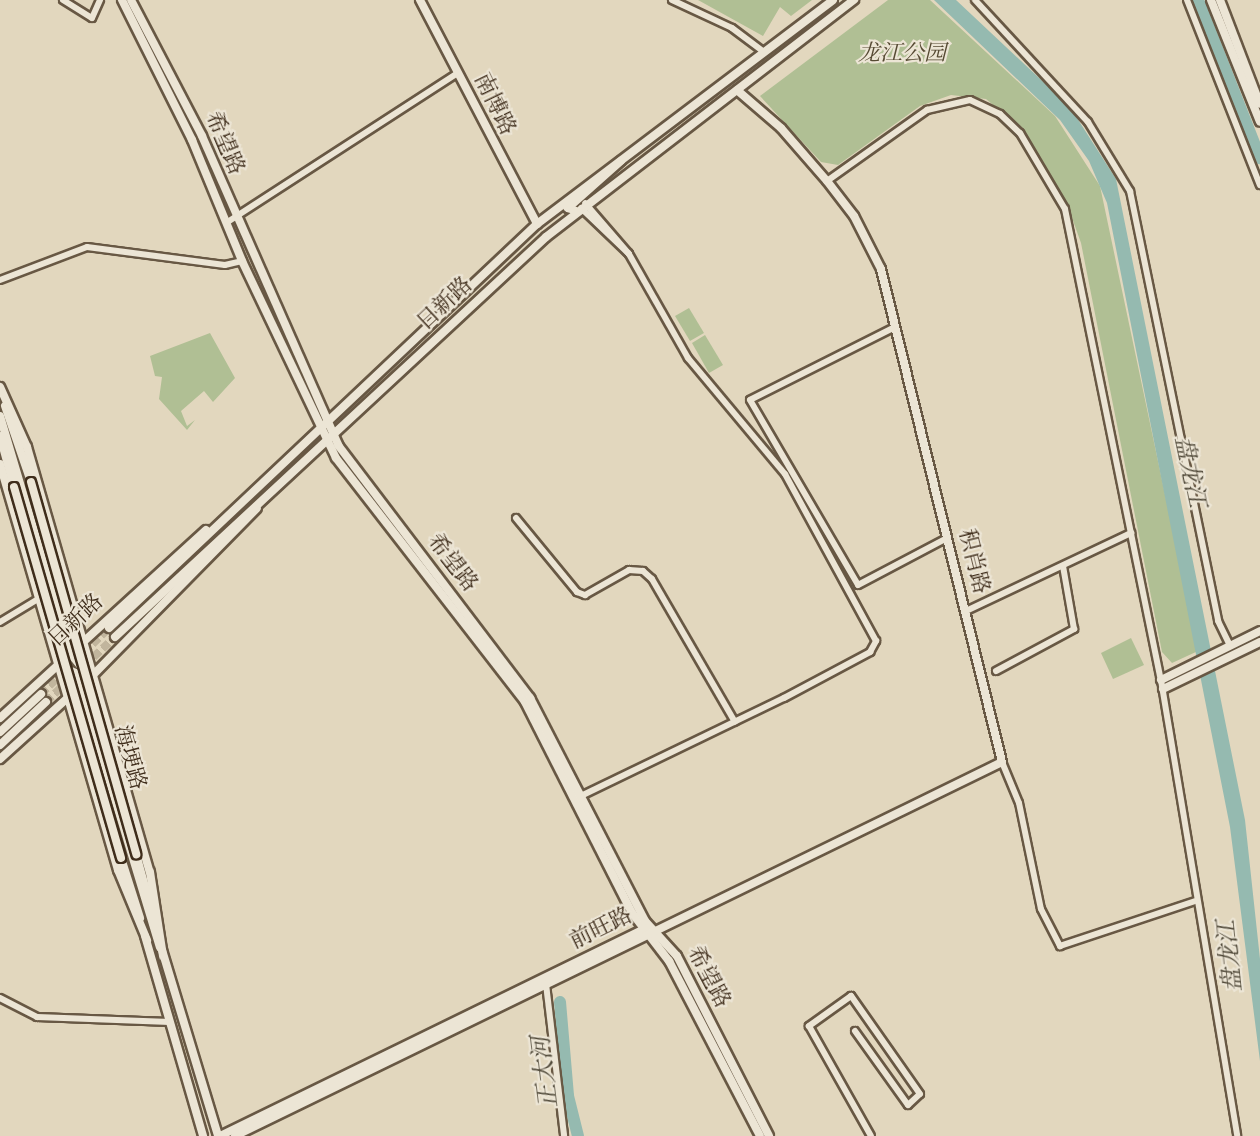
<!DOCTYPE html>
<html>
<head>
<meta charset="utf-8">
<style>
	body { margin:0 }
	#map { position:relative; width:1260px; height:1136px; overflow:hidden; background:#e2d7be; font-family:"Sorts Mill Goudy","Noto Serif SC",serif }
	div>[style] { position:absolute }
	[style*='--x'] { left:calc(var(--x)*1px); top:calc(var(--y)*1px); width:calc(var(--w)*1px); rotate:calc(var(--a)*1deg) }
	.green>* { inset:0; background:#b0bf94 }
	.water>* { inset:0; background:#95bab0 }
	.river>* { height:12px; margin:-6px; padding:0 6px; transform-origin:6px; border-radius:6px; background:#95bab0 }
	.secondary-tunnel>* { height:8px; margin-top:-4px; transform-origin:0; background:repeating-linear-gradient(90deg,#c1b59d 0 8px,transparent 0 12px) }
	.roads { filter:drop-shadow(2px 0 #685844) drop-shadow(-2px 0 #685844) drop-shadow(0 2px #685844) drop-shadow(0 -2px #685844) }
	.street>* { height:6px; margin:-3px; padding:0 3px; transform-origin:3px; border-radius:3px; background:#ece5d5 }
	.secondary>* { height:8px; margin:-4px; padding:0 4px; transform-origin:4px; border-radius:4px; background:#ece5d5 }
	.bridges { filter:drop-shadow(2px 0 #3f2d1b) drop-shadow(-2px 0 #3f2d1b) drop-shadow(0 2px #3f2d1b) drop-shadow(0 -2px #3f2d1b) }
	.secondary-bridge>* { height:8px; margin:-4px; padding:0 4px; transform-origin:4px; border-radius:4px; background:#ece5d5 }
	span { translate:-50% -50%; white-space:nowrap; text-align:center; line-height:1.15; -webkit-text-stroke:4.5px #ece5d5; paint-order:stroke }
	.park-label { font-size:22px; color:#564a33; font-style:italic }
	.street-label { font-size:22px; color:#3f2d1b }
	.water-label { font-size:24px; color:#504939; font-style:italic }
</style>
</head>
<body>
<div id="map">
	<div class="green">
		<i style="clip-path:polygon(698px 0,812px 0,791px 16px,780px 7px,763px 36px)"></i>
		<i style="clip-path:polygon(888px 0,930px 0,1055px 116px,1100px 186px,1198px 651px,1172px 663px,1162px 652px,1081px 243px,1066px 201px,1025px 132px,986px 99px,951px 95px,920px 106px,838px 165px,821px 162px,760px 96px)"></i>
		<i style="clip-path:polygon(689px 308px,704px 333px,690px 341px,675px 316px)"></i>
		<i style="clip-path:polygon(210px 333px,235px 378px,213px 402px,204px 391px,181px 411px,187px 426px,195px 420px,187px 430px,159px 399px,162px 377px,155px 376px,150px 356px)"></i>
		<i style="clip-path:polygon(705px 335px,723px 365px,709px 373px,692px 343px)"></i>
		<i style="clip-path:polygon(1131px 638px,1144px 665px,1113px 679px,1101px 653px)"></i>
	</div>
	<div class="water">
		<i style="clip-path:polygon(934px 0,956px 0,1070px 107px,1116px 179px,1245px 820px,1260px 959px,1260px 1061px,1230px 827px,1107px 203px,1089px 161px,1060px 120px)"></i>
	</div>
	<div class="river">
		<i style="--x:1198;--y:0;--w:170;--a:68.6"></i>
		<i style="--x:560;--y:1002;--w:94;--a:85.1"></i>
		<i style="--x:568;--y:1096;--w:41;--a:76"></i>
	</div>
	<div class="secondary-tunnel">
		<i style="--x:85;--y:665;--w:41;--a:-43"></i>
		<i style="--x:41;--y:694;--w:95;--a:-44.1"></i>
		<i style="--x:46;--y:702;--w:29;--a:-44"></i>
	</div>
	<div class="roads">
		<div class="street">
			<i style="--x:63;--y:0;--w:34;--a:32"></i>
			<i style="--x:92;--y:18;--w:20;--a:-66"></i>
			<i style="--x:672;--y:0;--w:66;--a:25"></i>
			<i style="--x:732;--y:28;--w:39;--a:37"></i>
			<i style="--x:975;--y:0;--w:166;--a:47.2"></i>
			<i style="--x:1088;--y:122;--w:81;--a:58.7"></i>
			<i style="--x:1130;--y:191;--w:439;--a:78.4"></i>
			<i style="--x:1218;--y:621;--w:28;--a:64"></i>
			<i style="--x:1187;--y:0;--w:199;--a:68.5"></i>
			<i style="--x:827;--y:181;--w:123;--a:-35.4"></i>
			<i style="--x:927;--y:110;--w:44;--a:-13.1"></i>
			<i style="--x:970;--y:100;--w:33;--a:25"></i>
			<i style="--x:1000;--y:114;--w:28;--a:44"></i>
			<i style="--x:1020;--y:133;--w:88;--a:59.4"></i>
			<i style="--x:1065;--y:209;--w:481;--a:78.5"></i>
			<i style="--x:1161;--y:680;--w:462;--a:80.5"></i>
			<i style="--x:581;--y:208;--w:66;--a:43.8"></i>
			<i style="--x:629;--y:254;--w:67;--a:-130.8"></i>
			<i style="--x:226;--y:223;--w:276;--a:-32.9"></i>
			<i style="--x:0;--y:280;--w:93;--a:-20.8"></i>
			<i style="--x:87;--y:247;--w:139;--a:7.4"></i>
			<i style="--x:225;--y:265;--w:17;--a:-13"></i>
			<i style="--x:895;--y:327;--w:162;--a:153.3"></i>
			<i style="--x:750;--y:400;--w:214;--a:59.7"></i>
			<i style="--x:858;--y:585;--w:101;--a:-27.8"></i>
			<i style="--x:516;--y:518;--w:96;--a:50.5"></i>
			<i style="--x:577;--y:592;--w:9;--a:21"></i>
			<i style="--x:585;--y:595;--w:51;--a:-29.6"></i>
			<i style="--x:629;--y:570;--w:14;--a:4"></i>
			<i style="--x:643;--y:571;--w:12;--a:42"></i>
			<i style="--x:652;--y:579;--w:165;--a:59.9"></i>
			<i style="--x:966;--y:611;--w:183;--a:-25.3"></i>
			<i style="--x:0;--y:622;--w:44;--a:-31.2"></i>
			<i style="--x:996;--y:671;--w:89;--a:-28.3"></i>
			<i style="--x:1074;--y:629;--w:64;--a:-99.9"></i>
			<i style="--x:1002;--y:762;--w:44;--a:67.5"></i>
			<i style="--x:1019;--y:803;--w:108;--a:78.3"></i>
			<i style="--x:1041;--y:909;--w:42;--a:62.8"></i>
			<i style="--x:1060;--y:946;--w:142;--a:-18.4"></i>
			<i style="--x:583;--y:795;--w:223;--a:-25.8"></i>
			<i style="--x:784;--y:698;--w:98;--a:-28.1"></i>
			<i style="--x:870;--y:652;--w:13;--a:-61"></i>
			<i style="--x:876;--y:641;--w:190;--a:-118.6"></i>
			<i style="--x:785;--y:474;--w:151;--a:-129.9"></i>
			<i style="--x:688;--y:358;--w:120;--a:-119.6"></i>
			<i style="--x:546;--y:984;--w:153;--a:83.2"></i>
			<i style="--x:0;--y:998;--w:42;--a:27.2"></i>
			<i style="--x:37;--y:1017;--w:133;--a:2.2"></i>
			<i style="--x:855;--y:1031;--w:91;--a:54.4"></i>
			<i style="--x:908;--y:1105;--w:16;--a:-43"></i>
			<i style="--x:920;--y:1094;--w:120;--a:-125.1"></i>
			<i style="--x:851;--y:996;--w:52;--a:144.5"></i>
			<i style="--x:809;--y:1026;--w:126;--a:60.6"></i>
		</div>
		<div class="secondary">
			<i style="--x:122;--y:0;--w:157;--a:63.4"></i>
			<i style="--x:192;--y:140;--w:131;--a:67.5"></i>
			<i style="--x:242;--y:261;--w:218;--a:64.5"></i>
			<i style="--x:336;--y:458;--w:309;--a:52.2"></i>
			<i style="--x:525;--y:702;--w:237;--a:63.1"></i>
			<i style="--x:632;--y:913;--w:61;--a:52.4"></i>
			<i style="--x:669;--y:961;--w:197;--a:62.5"></i>
			<i style="--x:131;--y:0;--w:153;--a:62.4"></i>
			<i style="--x:202;--y:136;--w:338;--a:66.2"></i>
			<i style="--x:338;--y:445;--w:318;--a:52.8"></i>
			<i style="--x:530;--y:698;--w:251;--a:62.7"></i>
			<i style="--x:645;--y:921;--w:47;--a:47.6"></i>
			<i style="--x:677;--y:956;--w:202;--a:62.9"></i>
			<i style="--x:420;--y:0;--w:253;--a:62.4"></i>
			<i style="--x:1211;--y:0;--w:131;--a:68.1"></i>
			<i style="--x:1220;--y:0;--w:111;--a:69"></i>
			<i style="--x:576;--y:211;--w:9;--a:-159"></i>
			<i style="--x:568;--y:208;--w:71;--a:-41.6"></i>
			<i style="--x:0;--y:387;--w:66;--a:65.8"></i>
			<i style="--x:27;--y:447;--w:442;--a:73.9"></i>
			<i style="--x:150;--y:872;--w:85;--a:81.2"></i>
			<i style="--x:5;--y:406;--w:80;--a:71.1"></i>
			<i style="--x:0;--y:416;--w:247;--a:73.5"></i>
			<i style="--x:70;--y:653;--w:27;--a:51"></i>
			<i style="--x:0;--y:436;--w:53;--a:74.6"></i>
			<i style="--x:0;--y:464;--w:423;--a:73.8"></i>
			<i style="--x:118;--y:870;--w:76;--a:67.5"></i>
			<i style="--x:109;--y:628;--w:589;--a:-43.35"></i>
			<i style="--x:537;--y:224;--w:371;--a:-37.1"></i>
			<i style="--x:115;--y:637;--w:588;--a:-42.86"></i>
			<i style="--x:546;--y:237;--w:389;--a:-37.6"></i>
			<i style="--x:62;--y:666;--w:15;--a:28"></i>
			<i style="--x:75;--y:673;--w:14;--a:65"></i>
			<i style="--x:81;--y:686;--w:273;--a:73.2"></i>
			<i style="--x:1161;--y:680;--w:110;--a:-26.3"></i>
			<i style="--x:1163;--y:689;--w:108;--a:-25.9"></i>
			<i style="--x:0;--y:718;--w:279;--a:-42.4"></i>
			<i style="--x:0;--y:732;--w:56;--a:-42.8"></i>
			<i style="--x:0;--y:745;--w:63;--a:-43.1"></i>
			<i style="--x:0;--y:759;--w:124;--a:-42.1"></i>
			<i style="--x:92;--y:676;--w:235;--a:-45.5"></i>
			<i style="--x:136;--y:854;--w:72;--a:74.6"></i>
			<i style="--x:121;--y:858;--w:63;--a:72.4"></i>
			<i style="--x:145;--y:936;--w:208;--a:73.8"></i>
			<i style="--x:162;--y:950;--w:194;--a:73.2"></i>
			<i style="--x:220;--y:1136;--w:473;--a:-26"></i>
			<i style="--x:235;--y:1136;--w:853;--a:-25.99"></i>
			<i style="--x:1002;--y:762;--w:508;--a:-103.79"></i>
			<i style="--x:881;--y:269;--w:59;--a:-117"></i>
			<i style="--x:854;--y:216;--w:44;--a:-127.6"></i>
			<i style="--x:827;--y:181;--w:70;--a:-131"></i>
			<i style="--x:781;--y:128;--w:58;--a:-139.2"></i>
		</div>
	</div>
	<div class="bridges">
		<div class="secondary-bridge">
			<i style="--x:31;--y:482;--w:387;--a:74.2"></i>
			<i style="--x:14;--y:487;--w:386;--a:73.9"></i>
		</div>
	</div>
	<div class="park-label">
		<span style="left:902px;top:56px">龙江公园</span>
	</div>
	<div class="street-label">
		<span style="left:493px;top:105px;rotate:64deg">南博路</span>
		<span style="left:223px;top:144px;rotate:67deg">希望路</span>
		<span style="left:446px;top:305px;rotate:-43deg">日新路</span>
		<span style="left:972px;top:562px;rotate:76deg">积肖路</span>
		<span style="left:451px;top:564px;rotate:52deg">希望路</span>
		<span style="left:77px;top:622px;rotate:-43deg">日新路</span>
		<span style="left:128px;top:758px;rotate:75deg">海埂路</span>
		<span style="left:602px;top:930px;rotate:-26deg">前旺路</span>
		<span style="left:707px;top:978px;rotate:62deg">希望路</span>
	</div>
	<div class="water-label">
		<span style="left:1188px;top:472px;rotate:78deg">盘龙江</span>
		<span style="left:1232px;top:956px;rotate:-96deg">盘龙江</span>
		<span style="left:547px;top:1072px;rotate:-97deg">正大河</span>
	</div>
</div>
</body>
</html>
